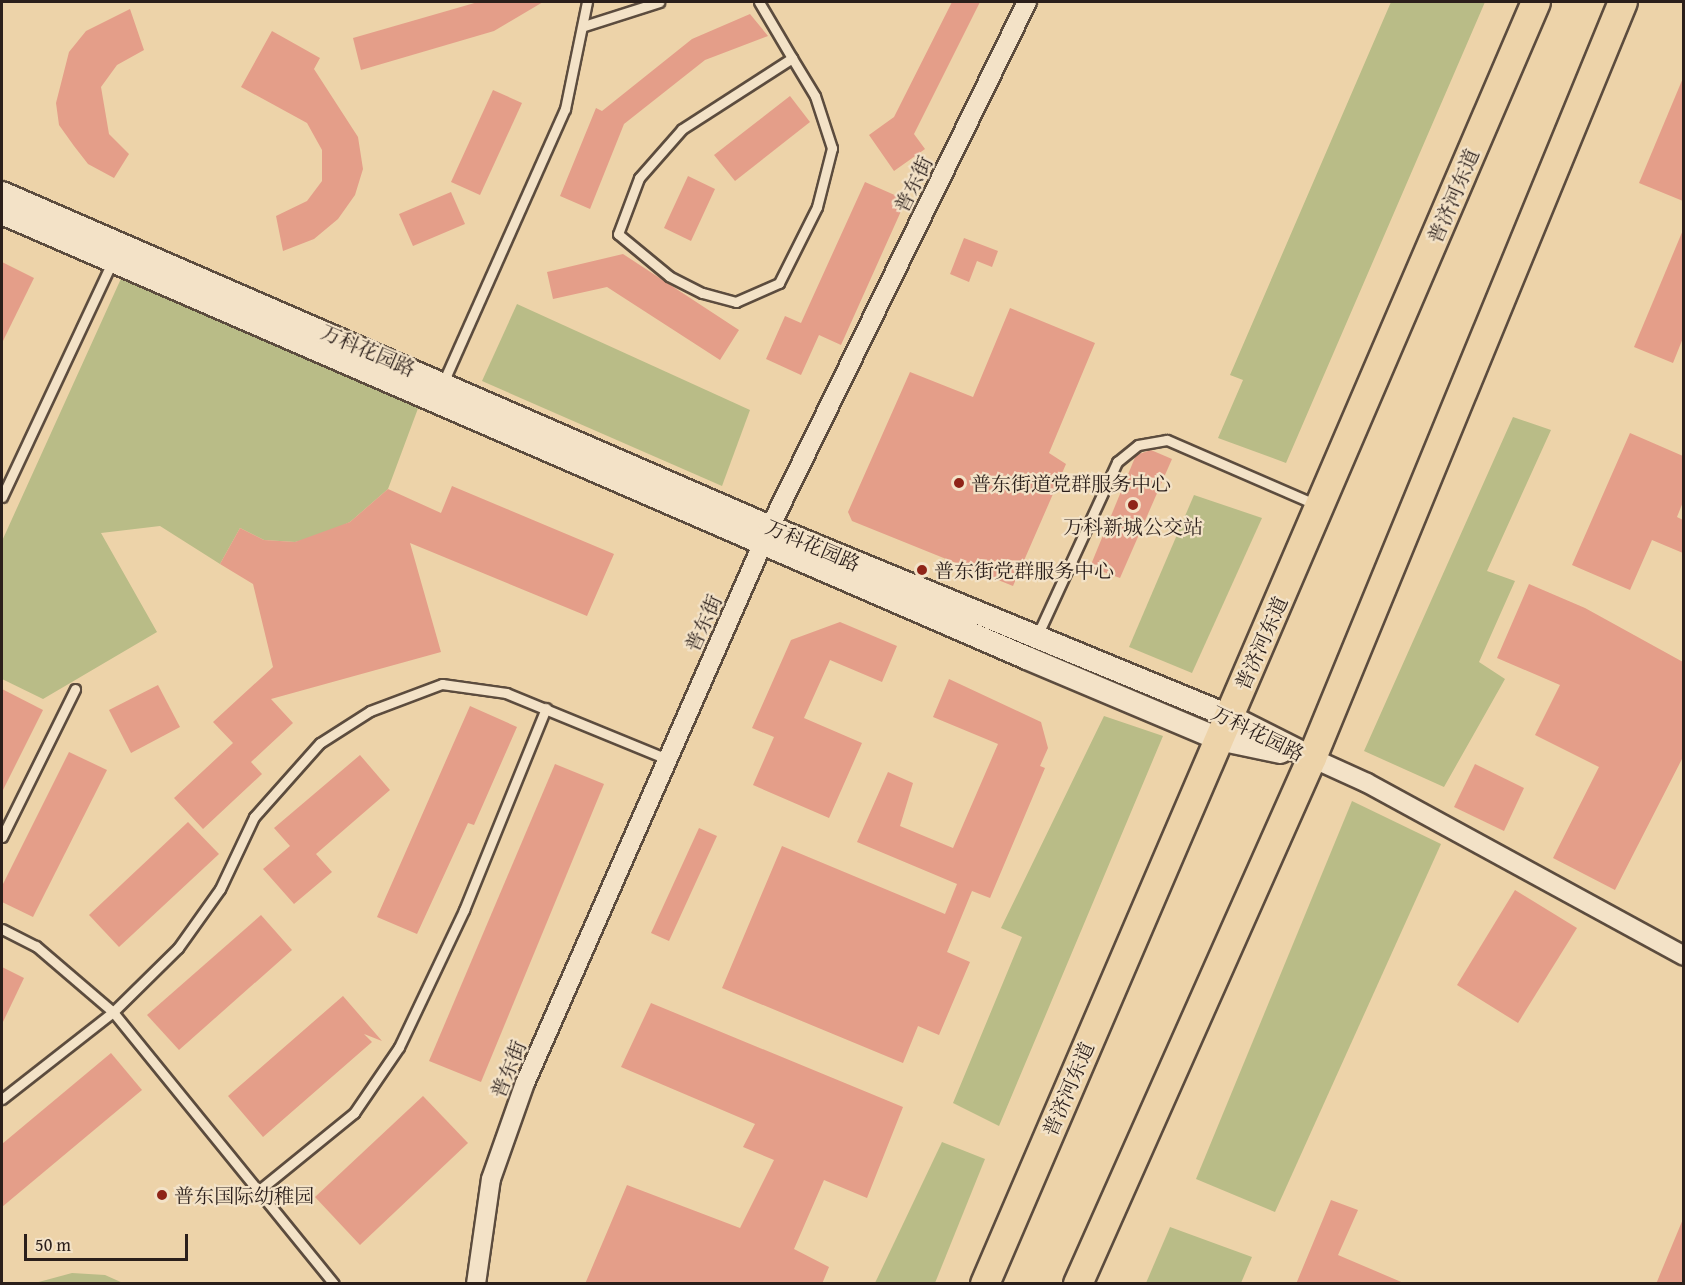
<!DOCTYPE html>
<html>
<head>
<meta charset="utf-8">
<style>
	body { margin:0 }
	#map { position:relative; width:1685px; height:1285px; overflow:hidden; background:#edd3a9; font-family:"Gentium Book Plus","Noto Serif SC",serif }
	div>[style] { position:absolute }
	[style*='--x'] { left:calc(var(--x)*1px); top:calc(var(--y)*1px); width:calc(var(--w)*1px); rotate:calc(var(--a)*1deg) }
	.green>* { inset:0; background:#b9bc87 }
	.building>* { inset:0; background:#e49e89 }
	.roads { filter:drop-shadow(2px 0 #5c4c3e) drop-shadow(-2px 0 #5c4c3e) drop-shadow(0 2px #5c4c3e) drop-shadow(0 -2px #5c4c3e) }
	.service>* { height:9px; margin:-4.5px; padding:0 4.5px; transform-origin:4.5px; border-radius:4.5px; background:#f3e2c7 }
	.minor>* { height:18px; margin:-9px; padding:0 9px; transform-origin:9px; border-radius:9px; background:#f3e2c7 }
	.tertiary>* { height:22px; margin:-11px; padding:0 11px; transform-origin:11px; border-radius:11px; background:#f3e2c7 }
	.primary>* { height:28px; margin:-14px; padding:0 14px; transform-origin:14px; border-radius:14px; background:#edd3a9 }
	.dots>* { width:16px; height:16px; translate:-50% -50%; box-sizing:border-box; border:3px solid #f3e2c7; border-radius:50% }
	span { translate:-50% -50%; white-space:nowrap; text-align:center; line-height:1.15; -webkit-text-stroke:4.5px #f3e2c7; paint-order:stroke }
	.street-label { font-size:20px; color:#2b1f1b }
	.poi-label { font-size:20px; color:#2b1f1b }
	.left { translate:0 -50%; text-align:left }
	.frame { position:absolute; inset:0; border:3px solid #2b1f1b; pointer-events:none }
	.scale { position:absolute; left:24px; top:1234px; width:164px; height:27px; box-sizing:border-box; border:3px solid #2b1f1b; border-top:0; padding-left:8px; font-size:18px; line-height:21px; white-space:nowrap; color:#2b1f1b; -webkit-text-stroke:4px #f3e2c7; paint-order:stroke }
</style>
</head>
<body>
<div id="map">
	<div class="green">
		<i style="clip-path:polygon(1391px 2px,1485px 2px,1286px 463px,1218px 438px,1243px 380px,1230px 375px)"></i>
		<i style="clip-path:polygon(124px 272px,420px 403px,388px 489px,350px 522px,320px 536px,295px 542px,264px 540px,240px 528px,220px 564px,160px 526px,101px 533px,157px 632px,43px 699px,2px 679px,2px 541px)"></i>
		<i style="clip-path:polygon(517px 304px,750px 410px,722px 486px,482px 381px)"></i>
		<i style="clip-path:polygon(1513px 417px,1551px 430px,1487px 571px,1515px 581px,1479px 662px,1505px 679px,1444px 787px,1364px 751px)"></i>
		<i style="clip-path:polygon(1194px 495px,1262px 518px,1192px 673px,1129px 647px)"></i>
		<i style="clip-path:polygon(1104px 716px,1163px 736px,999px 1126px,953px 1103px,1022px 937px,1001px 928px)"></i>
		<i style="clip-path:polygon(1352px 801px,1441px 844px,1275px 1212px,1196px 1179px)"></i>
		<i style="clip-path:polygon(942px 1142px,985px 1159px,935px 1283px,875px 1283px)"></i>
		<i style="clip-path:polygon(1170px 1227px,1252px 1257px,1241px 1283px,1146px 1283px)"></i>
		<i style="clip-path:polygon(72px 1273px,105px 1275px,123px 1283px,35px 1283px)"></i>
	</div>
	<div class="building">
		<i style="clip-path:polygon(478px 2px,543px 2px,494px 31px,361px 70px,353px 38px)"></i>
		<i style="clip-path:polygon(952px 2px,980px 2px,914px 134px,925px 149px,894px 171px,869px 135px,894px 117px)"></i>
		<i style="clip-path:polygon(130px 9px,144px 50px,117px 65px,101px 87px,109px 134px,129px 154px,114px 178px,88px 164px,74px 146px,59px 125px,56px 103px,69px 52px,86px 31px)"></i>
		<i style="clip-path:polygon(750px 14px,768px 36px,705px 60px,624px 124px,590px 209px,560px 196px,596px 108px,602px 111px,692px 39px)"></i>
		<i style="clip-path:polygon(272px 31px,320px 58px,314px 69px,358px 137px,363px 169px,355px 195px,338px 219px,314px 239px,283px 251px,276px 216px,307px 201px,322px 181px,322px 150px,307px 123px,241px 87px)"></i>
		<i style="clip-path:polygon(1683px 78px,1683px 201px,1639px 183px)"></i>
		<i style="clip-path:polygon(493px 90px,522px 103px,480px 195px,451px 182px)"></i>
		<i style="clip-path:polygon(790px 96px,810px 122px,735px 181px,714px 155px)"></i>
		<i style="clip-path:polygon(688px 176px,715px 189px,691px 241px,664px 228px)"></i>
		<i style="clip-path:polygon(865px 182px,906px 200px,841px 345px,819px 335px,801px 375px,766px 359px,785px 316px,801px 323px)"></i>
		<i style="clip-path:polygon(451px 192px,465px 224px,413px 246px,399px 214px)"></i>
		<i style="clip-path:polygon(1683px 230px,1683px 338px,1673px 363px,1634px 347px)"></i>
		<i style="clip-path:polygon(964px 238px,998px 251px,992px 267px,977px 261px,969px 282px,950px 274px)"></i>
		<i style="clip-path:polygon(623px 254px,739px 330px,720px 360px,607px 287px,553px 299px,547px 272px)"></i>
		<i style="clip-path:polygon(2px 262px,34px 278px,2px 343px)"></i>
		<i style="clip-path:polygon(1010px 308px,1095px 343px,1049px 453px,1066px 464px,1013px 586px,852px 521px,848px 512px,910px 372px,973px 397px)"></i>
		<i style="clip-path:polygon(1630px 433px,1683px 456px,1683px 502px,1677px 517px,1683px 520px,1683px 553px,1652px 540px,1630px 590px,1572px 565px)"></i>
		<i style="clip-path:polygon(1151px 450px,1172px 459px,1120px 578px,1090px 567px,1136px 455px)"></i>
		<i style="clip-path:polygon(452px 486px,614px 554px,587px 616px,410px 543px,441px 652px,271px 699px,293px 723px,251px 762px,262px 774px,203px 829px,174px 798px,233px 743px,213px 722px,273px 667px,253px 584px,220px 564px,240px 528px,264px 540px,295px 542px,350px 522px,388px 489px,441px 513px)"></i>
		<i style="clip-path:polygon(1529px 584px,1585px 608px,1683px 662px,1683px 757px,1615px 890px,1553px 858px,1599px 767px,1535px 735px,1560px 685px,1497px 658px)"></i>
		<i style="clip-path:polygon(840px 622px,897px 646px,882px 682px,830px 660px,804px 718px,862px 743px,829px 818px,753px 785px,774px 737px,752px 728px,791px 640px)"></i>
		<i style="clip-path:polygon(949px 679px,1041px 722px,1048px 748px,1040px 766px,1045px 768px,990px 898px,972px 891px,947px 952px,970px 962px,939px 1035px,918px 1026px,903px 1063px,722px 988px,782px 846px,945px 914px,957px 884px,857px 842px,888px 772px,913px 783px,900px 826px,953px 848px,998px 744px,933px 717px)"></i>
		<i style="clip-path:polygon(158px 685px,180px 727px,131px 753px,109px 710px)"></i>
		<i style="clip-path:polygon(2px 689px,43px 710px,2px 792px)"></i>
		<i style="clip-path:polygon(470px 706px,517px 727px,474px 825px,468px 823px,417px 934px,377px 917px)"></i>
		<i style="clip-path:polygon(69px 752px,107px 770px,33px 917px,2px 902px,2px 886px)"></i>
		<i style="clip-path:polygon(360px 755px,390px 790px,316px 854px,332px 872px,294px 904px,263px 869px,290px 846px,274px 828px)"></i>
		<i style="clip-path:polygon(555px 764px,604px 784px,481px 1082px,429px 1061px)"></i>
		<i style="clip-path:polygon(1475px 764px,1524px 788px,1504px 831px,1454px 807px)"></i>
		<i style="clip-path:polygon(188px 822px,219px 854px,119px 947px,89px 915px)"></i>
		<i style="clip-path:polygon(699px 828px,717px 836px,669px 941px,651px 933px)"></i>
		<i style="clip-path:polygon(1515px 890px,1577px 928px,1518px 1023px,1457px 985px)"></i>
		<i style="clip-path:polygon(261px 915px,292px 950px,179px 1050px,147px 1015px)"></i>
		<i style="clip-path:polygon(2px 967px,24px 978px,2px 1024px)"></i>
		<i style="clip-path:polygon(343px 996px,382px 1041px,364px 1034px,372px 1042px,263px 1137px,228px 1096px)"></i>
		<i style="clip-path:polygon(651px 1003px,903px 1107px,867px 1198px,824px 1180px,794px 1249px,829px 1267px,822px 1284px,585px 1284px,627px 1185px,740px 1228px,774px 1160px,743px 1147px,755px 1124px,621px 1067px)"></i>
		<i style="clip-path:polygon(111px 1053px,142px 1090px,2px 1207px,2px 1144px)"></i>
		<i style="clip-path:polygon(423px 1096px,468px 1143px,360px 1245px,315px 1197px)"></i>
		<i style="clip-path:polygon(1331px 1200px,1358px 1210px,1338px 1255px,1406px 1284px,1296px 1284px)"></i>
		<i style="clip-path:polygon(1683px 1219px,1683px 1284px,1656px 1284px)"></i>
	</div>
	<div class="roads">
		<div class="service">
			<i style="--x:759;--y:2;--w:65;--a:59.5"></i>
			<i style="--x:792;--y:58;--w:44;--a:58.8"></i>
			<i style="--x:815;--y:96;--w:55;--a:71.9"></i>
			<i style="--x:832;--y:148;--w:61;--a:104.3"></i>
			<i style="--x:817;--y:207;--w:85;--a:116.6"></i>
			<i style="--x:779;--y:283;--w:47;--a:156.2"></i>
			<i style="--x:736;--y:302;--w:35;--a:-165"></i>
			<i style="--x:702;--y:293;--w:37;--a:-153"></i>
			<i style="--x:669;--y:276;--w:66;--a:-140.5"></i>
			<i style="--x:618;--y:234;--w:60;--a:-69.4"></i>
			<i style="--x:639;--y:178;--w:65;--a:-48.7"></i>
			<i style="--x:682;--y:129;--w:131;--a:-32.8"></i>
			<i style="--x:584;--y:26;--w:79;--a:-17.7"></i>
			<i style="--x:442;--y:385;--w:302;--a:-66"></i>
			<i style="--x:565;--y:109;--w:109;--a:-78.4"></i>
			<i style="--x:2;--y:497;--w:259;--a:-64.9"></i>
			<i style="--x:1037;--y:636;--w:192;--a:-65.3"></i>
			<i style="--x:1117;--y:462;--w:27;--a:-39"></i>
			<i style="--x:1138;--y:445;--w:29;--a:-10"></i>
			<i style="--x:1167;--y:440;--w:163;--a:23.4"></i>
			<i style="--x:2;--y:837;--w:165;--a:-63.7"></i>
			<i style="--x:2;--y:929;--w:38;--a:27"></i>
			<i style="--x:36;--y:946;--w:101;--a:40.6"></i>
			<i style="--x:113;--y:1012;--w:350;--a:50.9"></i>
			<i style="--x:2;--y:1099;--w:141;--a:-38.1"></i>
			<i style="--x:113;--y:1012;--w:91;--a:-44.6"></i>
			<i style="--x:178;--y:948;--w:72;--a:-54.6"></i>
			<i style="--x:220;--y:889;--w:80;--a:-64.7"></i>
			<i style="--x:254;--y:817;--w:99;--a:-48.3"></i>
			<i style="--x:320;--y:743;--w:59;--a:-32.6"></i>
			<i style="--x:370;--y:711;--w:77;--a:-20.6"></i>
			<i style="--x:442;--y:684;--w:65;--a:8"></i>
			<i style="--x:506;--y:693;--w:174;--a:22.3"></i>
			<i style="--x:258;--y:1191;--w:124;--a:-39.1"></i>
			<i style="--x:354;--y:1113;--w:80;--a:-55.7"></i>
			<i style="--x:399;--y:1047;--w:152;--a:-64.6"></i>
			<i style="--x:464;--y:910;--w:218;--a:-67.9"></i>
		</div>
		<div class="minor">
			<i style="--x:1312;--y:758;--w:60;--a:24.4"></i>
			<i style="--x:1367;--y:783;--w:361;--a:28.6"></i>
			<i style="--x:476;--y:1284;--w:106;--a:-81.9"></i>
			<i style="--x:491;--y:1179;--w:102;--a:-70.5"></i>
			<i style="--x:525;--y:1083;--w:608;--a:-66.22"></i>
			<i style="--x:770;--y:527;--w:585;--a:-63.92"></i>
		</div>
		<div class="tertiary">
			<i style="--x:2;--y:193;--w:837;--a:23.5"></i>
			<i style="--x:770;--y:527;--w:496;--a:22.4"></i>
			<i style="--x:1229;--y:716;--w:93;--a:26.8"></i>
			<i style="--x:2;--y:213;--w:1117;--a:23.47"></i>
			<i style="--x:1027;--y:658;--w:208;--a:22.9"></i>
			<i style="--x:1219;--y:739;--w:63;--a:11.8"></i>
		</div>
		<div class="primary">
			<i style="--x:985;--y:1284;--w:1395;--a:-66.74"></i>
			<i style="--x:1078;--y:1284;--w:576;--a:-66.02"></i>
			<i style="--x:1312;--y:758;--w:817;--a:-67.64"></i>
		</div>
	</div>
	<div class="dots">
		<i style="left:959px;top:483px;background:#8f2418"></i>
		<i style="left:1133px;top:505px;background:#8f2418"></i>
		<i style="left:922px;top:570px;background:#8f2418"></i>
		<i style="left:162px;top:1195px;background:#8f2418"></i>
	</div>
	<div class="street-label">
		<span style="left:913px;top:184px;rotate:-64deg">普东街</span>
		<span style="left:1453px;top:196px;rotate:-67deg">普济河东道</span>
		<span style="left:368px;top:350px;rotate:23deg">万科花园路</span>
		<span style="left:813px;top:545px;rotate:23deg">万科花园路</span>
		<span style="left:703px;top:623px;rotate:-66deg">普东街</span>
		<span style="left:1261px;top:643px;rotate:-66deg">普济河东道</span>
		<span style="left:1258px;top:733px;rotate:26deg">万科花园路</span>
		<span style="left:508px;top:1069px;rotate:-68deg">普东街</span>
		<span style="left:1068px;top:1089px;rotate:-67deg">普济河东道</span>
	</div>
	<div class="poi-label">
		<span class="left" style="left:971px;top:483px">普东街道党群服务中心</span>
		<span style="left:1133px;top:526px">万科新城公交站</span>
		<span class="left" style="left:934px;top:570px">普东街党群服务中心</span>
		<span class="left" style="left:174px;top:1195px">普东国际幼稚园</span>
	</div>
	<div class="frame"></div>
	<div class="scale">50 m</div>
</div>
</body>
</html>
